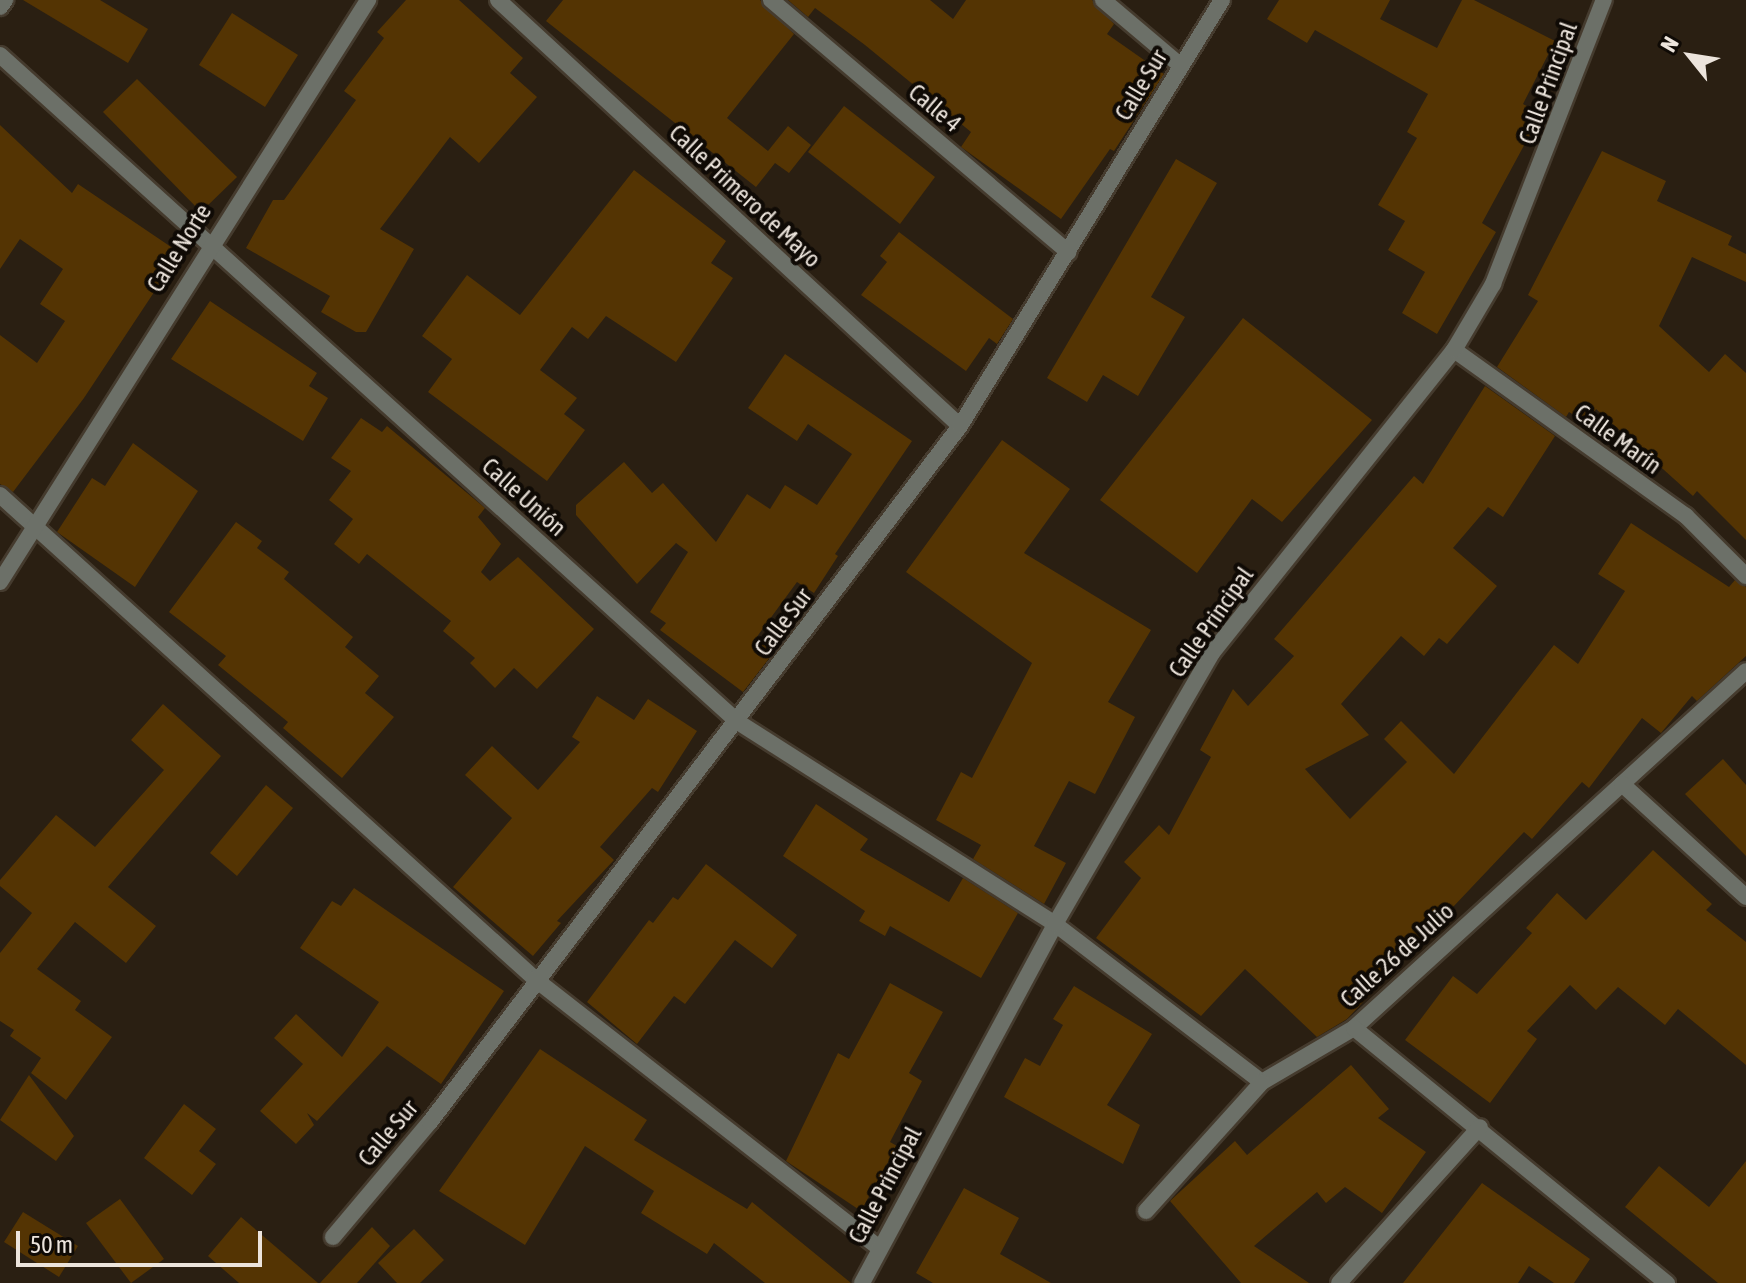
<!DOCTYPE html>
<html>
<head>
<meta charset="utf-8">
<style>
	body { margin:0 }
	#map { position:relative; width:1746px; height:1283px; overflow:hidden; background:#2a1f12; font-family:"Asap Condensed",sans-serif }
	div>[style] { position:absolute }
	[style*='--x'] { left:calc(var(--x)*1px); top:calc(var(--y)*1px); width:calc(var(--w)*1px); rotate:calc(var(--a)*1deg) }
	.building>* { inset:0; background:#543403 }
	.roads { filter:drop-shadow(2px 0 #453b2e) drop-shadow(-2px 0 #453b2e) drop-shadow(0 2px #453b2e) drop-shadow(0 -2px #453b2e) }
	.minor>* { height:16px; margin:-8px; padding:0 8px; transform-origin:8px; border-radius:8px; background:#6c7068 }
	span { translate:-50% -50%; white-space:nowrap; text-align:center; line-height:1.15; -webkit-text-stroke:8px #0f0a05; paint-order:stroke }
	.street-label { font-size:24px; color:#ece4dc }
	.north { position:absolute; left:1650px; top:16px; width:80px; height:80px; -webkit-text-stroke:6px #0f0a05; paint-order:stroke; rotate:300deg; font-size:22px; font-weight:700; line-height:32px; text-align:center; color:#ece4dc }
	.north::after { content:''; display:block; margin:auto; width:28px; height:36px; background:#ece4dc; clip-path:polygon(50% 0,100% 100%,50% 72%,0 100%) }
	.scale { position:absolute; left:16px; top:1231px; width:246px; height:36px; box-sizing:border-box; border:4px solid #ece4dc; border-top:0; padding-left:10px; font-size:24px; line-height:28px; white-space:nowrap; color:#ece4dc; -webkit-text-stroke:6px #0f0a05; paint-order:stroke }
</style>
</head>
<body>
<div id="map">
	<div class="building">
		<i style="clip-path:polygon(23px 0,100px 0,148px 29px,128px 63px)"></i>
		<i style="clip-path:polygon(406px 0,459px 0,523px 58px,510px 73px,537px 97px,479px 163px,450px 137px,380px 229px,414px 249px,366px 332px,356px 332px,321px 312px,330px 296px,246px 248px,273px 200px,284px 200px,356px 100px,344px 91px,384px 38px,377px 32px)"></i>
		<i style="clip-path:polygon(563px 0,760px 0,794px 34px,727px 118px,768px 151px,788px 126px,811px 145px,789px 173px,775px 163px,756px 187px,546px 21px)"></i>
		<i style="clip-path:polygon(788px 0,930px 0,953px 19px,966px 0,1092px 0,1114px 24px,1107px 34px,1164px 74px,1114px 151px,1110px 149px,1061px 219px,961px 147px,971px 132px,865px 45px,815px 8px,808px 17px)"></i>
		<i style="clip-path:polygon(1279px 0,1390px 0,1380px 19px,1437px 48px,1462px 0,1474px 0,1555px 41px,1523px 104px,1541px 114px,1482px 223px,1496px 232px,1437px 334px,1402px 313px,1425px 272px,1388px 250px,1405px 221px,1378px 205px,1417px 138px,1407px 132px,1428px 94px,1315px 30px,1307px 43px,1267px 19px)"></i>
		<i style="clip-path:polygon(232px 13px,298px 55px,265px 107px,199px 65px)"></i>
		<i style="clip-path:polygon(137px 79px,237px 177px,201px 212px,103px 112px)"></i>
		<i style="clip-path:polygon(844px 106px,935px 177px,900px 224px,808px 152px)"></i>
		<i style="clip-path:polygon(0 125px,72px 193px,78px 184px,180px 253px,84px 398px,13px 492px,0 484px,0 335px,37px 363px,65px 321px,40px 304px,63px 269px,20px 239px,0 269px)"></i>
		<i style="clip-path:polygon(1602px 151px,1666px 181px,1657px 201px,1732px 236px,1728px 245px,1746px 254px,1746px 282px,1692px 257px,1659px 326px,1709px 372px,1725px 354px,1746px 373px,1746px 540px,1697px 491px,1693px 496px,1596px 409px,1587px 423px,1569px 412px,1566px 417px,1497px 367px,1538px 301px,1528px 295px)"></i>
		<i style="clip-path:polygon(1176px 159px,1217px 183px,1151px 297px,1185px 317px,1138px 396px,1103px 375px,1087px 402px,1047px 378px)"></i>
		<i style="clip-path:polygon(634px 170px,726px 241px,711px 263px,733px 278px,676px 362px,606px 316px,588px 339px,572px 327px,540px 370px,577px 398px,564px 414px,585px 430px,547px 481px,428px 392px,452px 359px,422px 336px,467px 275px,520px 315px)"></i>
		<i style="clip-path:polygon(899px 232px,1013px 319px,997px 344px,989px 338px,966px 371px,861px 295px,887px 262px,880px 256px)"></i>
		<i style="clip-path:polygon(210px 301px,317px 373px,309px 386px,328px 398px,303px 441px,171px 359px)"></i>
		<i style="clip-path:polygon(1243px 318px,1372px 420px,1282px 522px,1252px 499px,1197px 573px,1100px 500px)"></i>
		<i style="clip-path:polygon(785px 354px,912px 441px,835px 554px,838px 556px,814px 593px,797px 582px,756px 638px,774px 652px,743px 692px,660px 630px,666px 623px,650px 612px,688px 552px,676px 543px,637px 584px,576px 515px,576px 505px,624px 462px,652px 493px,663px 483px,716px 542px,747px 494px,770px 509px,785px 485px,817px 505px,852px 454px,808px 424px,797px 441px,748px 408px)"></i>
		<i style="clip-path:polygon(1485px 386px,1555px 436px,1503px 517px,1488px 507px,1453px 548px,1497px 586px,1447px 644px,1439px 638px,1424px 656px,1401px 636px,1341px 704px,1369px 735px,1305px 769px,1350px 819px,1407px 762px,1384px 739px,1401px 721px,1454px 774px,1554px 645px,1578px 664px,1625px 591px,1598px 574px,1631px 523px,1729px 587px,1735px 580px,1746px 587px,1746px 656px,1697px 701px,1692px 696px,1661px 733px,1642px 718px,1589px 788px,1582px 782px,1532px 839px,1524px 832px,1347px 1019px,1317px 1037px,1245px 969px,1201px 1016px,1096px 938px,1141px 878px,1124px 862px,1159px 825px,1169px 835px,1211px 757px,1200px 750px,1233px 689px,1248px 706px,1294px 656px,1274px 639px,1414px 476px,1423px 484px)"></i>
		<i style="clip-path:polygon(361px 418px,382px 432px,387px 426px,485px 508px,478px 517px,501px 544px,481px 572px,490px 581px,518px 557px,594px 629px,537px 689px,514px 668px,495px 688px,470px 663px,475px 658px,443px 631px,451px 621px,367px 554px,359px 564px,334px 544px,353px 519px,329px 500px,351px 471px,331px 458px)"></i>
		<i style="clip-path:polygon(1002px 440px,1070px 489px,1024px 553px,1151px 630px,1108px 702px,1135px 717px,1095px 794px,1069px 781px,1034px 846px,1066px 863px,1044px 904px,973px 859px,981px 845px,936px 820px,961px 772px,972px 778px,1032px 663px,906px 572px)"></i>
		<i style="clip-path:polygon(133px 443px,198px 491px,135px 587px,57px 532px,92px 478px,105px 486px)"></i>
		<i style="clip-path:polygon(236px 522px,262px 541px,257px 548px,289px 572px,284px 579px,353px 637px,345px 647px,379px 676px,365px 693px,394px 717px,342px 778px,283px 728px,288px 722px,218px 665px,226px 656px,169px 612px)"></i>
		<i style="clip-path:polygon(597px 696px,634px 720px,648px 699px,697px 731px,658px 792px,652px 788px,600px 847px,614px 860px,557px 921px,561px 923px,533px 956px,453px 887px,512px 818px,465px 775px,492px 746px,538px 790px,580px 742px,572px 737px)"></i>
		<i style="clip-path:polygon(163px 704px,221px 756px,108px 887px,156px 926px,126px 963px,75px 922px,37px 969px,81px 1001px,75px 1010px,112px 1037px,66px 1100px,31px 1073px,41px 1058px,10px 1036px,14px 1030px,0 1021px,0 953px,32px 913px,0 886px,0 880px,56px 815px,95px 847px,164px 770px,131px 740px)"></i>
		<i style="clip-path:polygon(1723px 759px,1746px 785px,1746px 856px,1685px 794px)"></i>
		<i style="clip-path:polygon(266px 785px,293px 808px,237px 876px,210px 853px)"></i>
		<i style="clip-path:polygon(816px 804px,868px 839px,860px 850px,949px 902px,963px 878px,1018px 913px,981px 978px,890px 926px,885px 936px,859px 921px,865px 911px,783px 856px)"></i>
		<i style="clip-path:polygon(1653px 850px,1712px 904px,1706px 910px,1746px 942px,1746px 1065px,1678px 1009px,1665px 1025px,1618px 987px,1596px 1010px,1570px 985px,1527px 1031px,1537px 1039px,1490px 1103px,1405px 1040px,1453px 976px,1477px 994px,1532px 933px,1526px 928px,1557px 893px,1586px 920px)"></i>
		<i style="clip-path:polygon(706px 864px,797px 935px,772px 968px,735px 940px,685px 1004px,674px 996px,637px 1044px,587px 1002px,649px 920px,653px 923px,673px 897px,678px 900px)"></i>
		<i style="clip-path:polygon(354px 888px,504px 991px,441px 1084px,387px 1046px,317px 1121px,307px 1113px,314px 1125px,296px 1144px,260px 1111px,303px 1064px,274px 1038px,296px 1014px,342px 1057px,379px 1002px,300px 948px,332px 901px,341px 906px)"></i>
		<i style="clip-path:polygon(890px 983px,943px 1012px,909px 1073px,922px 1081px,890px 1142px,897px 1146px,861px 1211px,786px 1161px,838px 1053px,849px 1059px)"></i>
		<i style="clip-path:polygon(1074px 986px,1152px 1034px,1107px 1105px,1140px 1125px,1123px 1164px,1004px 1097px,1025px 1058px,1040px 1066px,1063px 1025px,1053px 1019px)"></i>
		<i style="clip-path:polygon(540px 1049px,647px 1120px,634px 1140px,747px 1209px,752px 1202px,851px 1283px,765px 1283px,714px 1243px,707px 1254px,641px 1213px,654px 1191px,585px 1146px,525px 1245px,439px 1191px)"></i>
		<i style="clip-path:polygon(1351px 1065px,1389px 1109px,1378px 1118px,1426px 1152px,1382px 1213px,1345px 1187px,1326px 1203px,1317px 1192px,1254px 1246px,1309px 1283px,1241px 1283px,1170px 1201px,1235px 1141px,1247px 1155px)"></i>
		<i style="clip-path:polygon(29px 1075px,74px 1136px,56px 1161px,0 1120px)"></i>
		<i style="clip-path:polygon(184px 1104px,216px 1129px,199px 1151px,216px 1164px,192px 1195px,144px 1158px)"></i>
		<i style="clip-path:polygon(1746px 1161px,1746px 1283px,1718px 1283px,1625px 1207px,1659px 1166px,1709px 1207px)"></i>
		<i style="clip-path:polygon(1482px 1183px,1590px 1259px,1574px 1283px,1554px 1283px,1529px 1266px,1518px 1283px,1403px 1283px)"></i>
		<i style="clip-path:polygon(964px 1188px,1019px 1218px,1000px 1254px,1051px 1283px,933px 1283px,916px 1273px)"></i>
		<i style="clip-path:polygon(120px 1199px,164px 1259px,131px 1283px,86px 1223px)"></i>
		<i style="clip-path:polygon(23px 1212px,78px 1246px,59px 1277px,4px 1242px)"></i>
		<i style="clip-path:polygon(241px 1217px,318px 1283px,239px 1283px,208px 1256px)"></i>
		<i style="clip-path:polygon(372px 1227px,390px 1246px,357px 1283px,320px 1283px)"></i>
		<i style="clip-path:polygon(414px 1229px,444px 1260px,420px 1283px,397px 1283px,378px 1263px)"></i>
	</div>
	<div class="roads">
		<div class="minor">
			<i style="--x:498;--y:0;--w:628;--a:42.68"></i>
			<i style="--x:771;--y:0;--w:390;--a:40.3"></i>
			<i style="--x:1103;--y:0;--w:102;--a:40.2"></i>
			<i style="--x:0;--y:7;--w:9;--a:-54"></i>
			<i style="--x:0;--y:55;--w:995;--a:42.11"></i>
			<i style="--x:738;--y:722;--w:376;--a:32.5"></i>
			<i style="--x:1055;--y:924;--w:260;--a:37.4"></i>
			<i style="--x:1262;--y:1082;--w:107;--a:-30.4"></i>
			<i style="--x:1354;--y:1028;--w:530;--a:-42.32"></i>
			<i style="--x:1454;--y:350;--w:285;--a:35.6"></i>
			<i style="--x:1686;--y:516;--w:85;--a:45"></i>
			<i style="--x:0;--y:495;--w:721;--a:42.13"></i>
			<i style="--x:535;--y:979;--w:434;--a:38"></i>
			<i style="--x:0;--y:582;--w:689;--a:-57.69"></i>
			<i style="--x:1622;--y:784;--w:168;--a:42.3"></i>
			<i style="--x:1354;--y:1028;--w:404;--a:39.2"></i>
			<i style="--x:1146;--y:1211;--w:173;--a:-48"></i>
			<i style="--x:333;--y:1237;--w:150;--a:-49.9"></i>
			<i style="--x:430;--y:1122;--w:875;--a:-52.71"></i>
			<i style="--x:960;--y:426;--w:500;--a:-58.41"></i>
			<i style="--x:862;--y:1283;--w:408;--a:-61.7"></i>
			<i style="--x:1055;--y:924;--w:313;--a:-59.9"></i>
			<i style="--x:1212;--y:653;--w:388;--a:-51.4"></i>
			<i style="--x:1454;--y:350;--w:77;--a:-59.4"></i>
			<i style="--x:1493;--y:284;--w:305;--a:-68.7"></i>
			<i style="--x:1339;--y:1283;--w:210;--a:-47.9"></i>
		</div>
	</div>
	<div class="street-label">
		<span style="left:1548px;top:83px;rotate:-70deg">Calle Principal</span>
		<span style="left:1141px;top:85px;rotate:-59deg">Calle Sur</span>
		<span style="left:935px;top:108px;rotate:40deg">Calle 4</span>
		<span style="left:745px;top:196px;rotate:43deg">Calle Primero de Mayo</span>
		<span style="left:179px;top:248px;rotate:-58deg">Calle Norte</span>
		<span style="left:1618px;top:439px;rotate:36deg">Calle Marín</span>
		<span style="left:524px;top:497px;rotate:42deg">Calle Unión</span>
		<span style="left:783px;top:622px;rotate:-53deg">Calle Sur</span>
		<span style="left:1211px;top:622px;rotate:-55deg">Calle Principal</span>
		<span style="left:1397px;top:955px;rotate:-42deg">Calle 26 de Julio</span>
		<span style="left:388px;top:1133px;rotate:-50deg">Calle Sur</span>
		<span style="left:885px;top:1185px;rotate:-62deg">Calle Principal</span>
	</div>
	<div class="north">N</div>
	<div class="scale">50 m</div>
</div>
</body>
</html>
